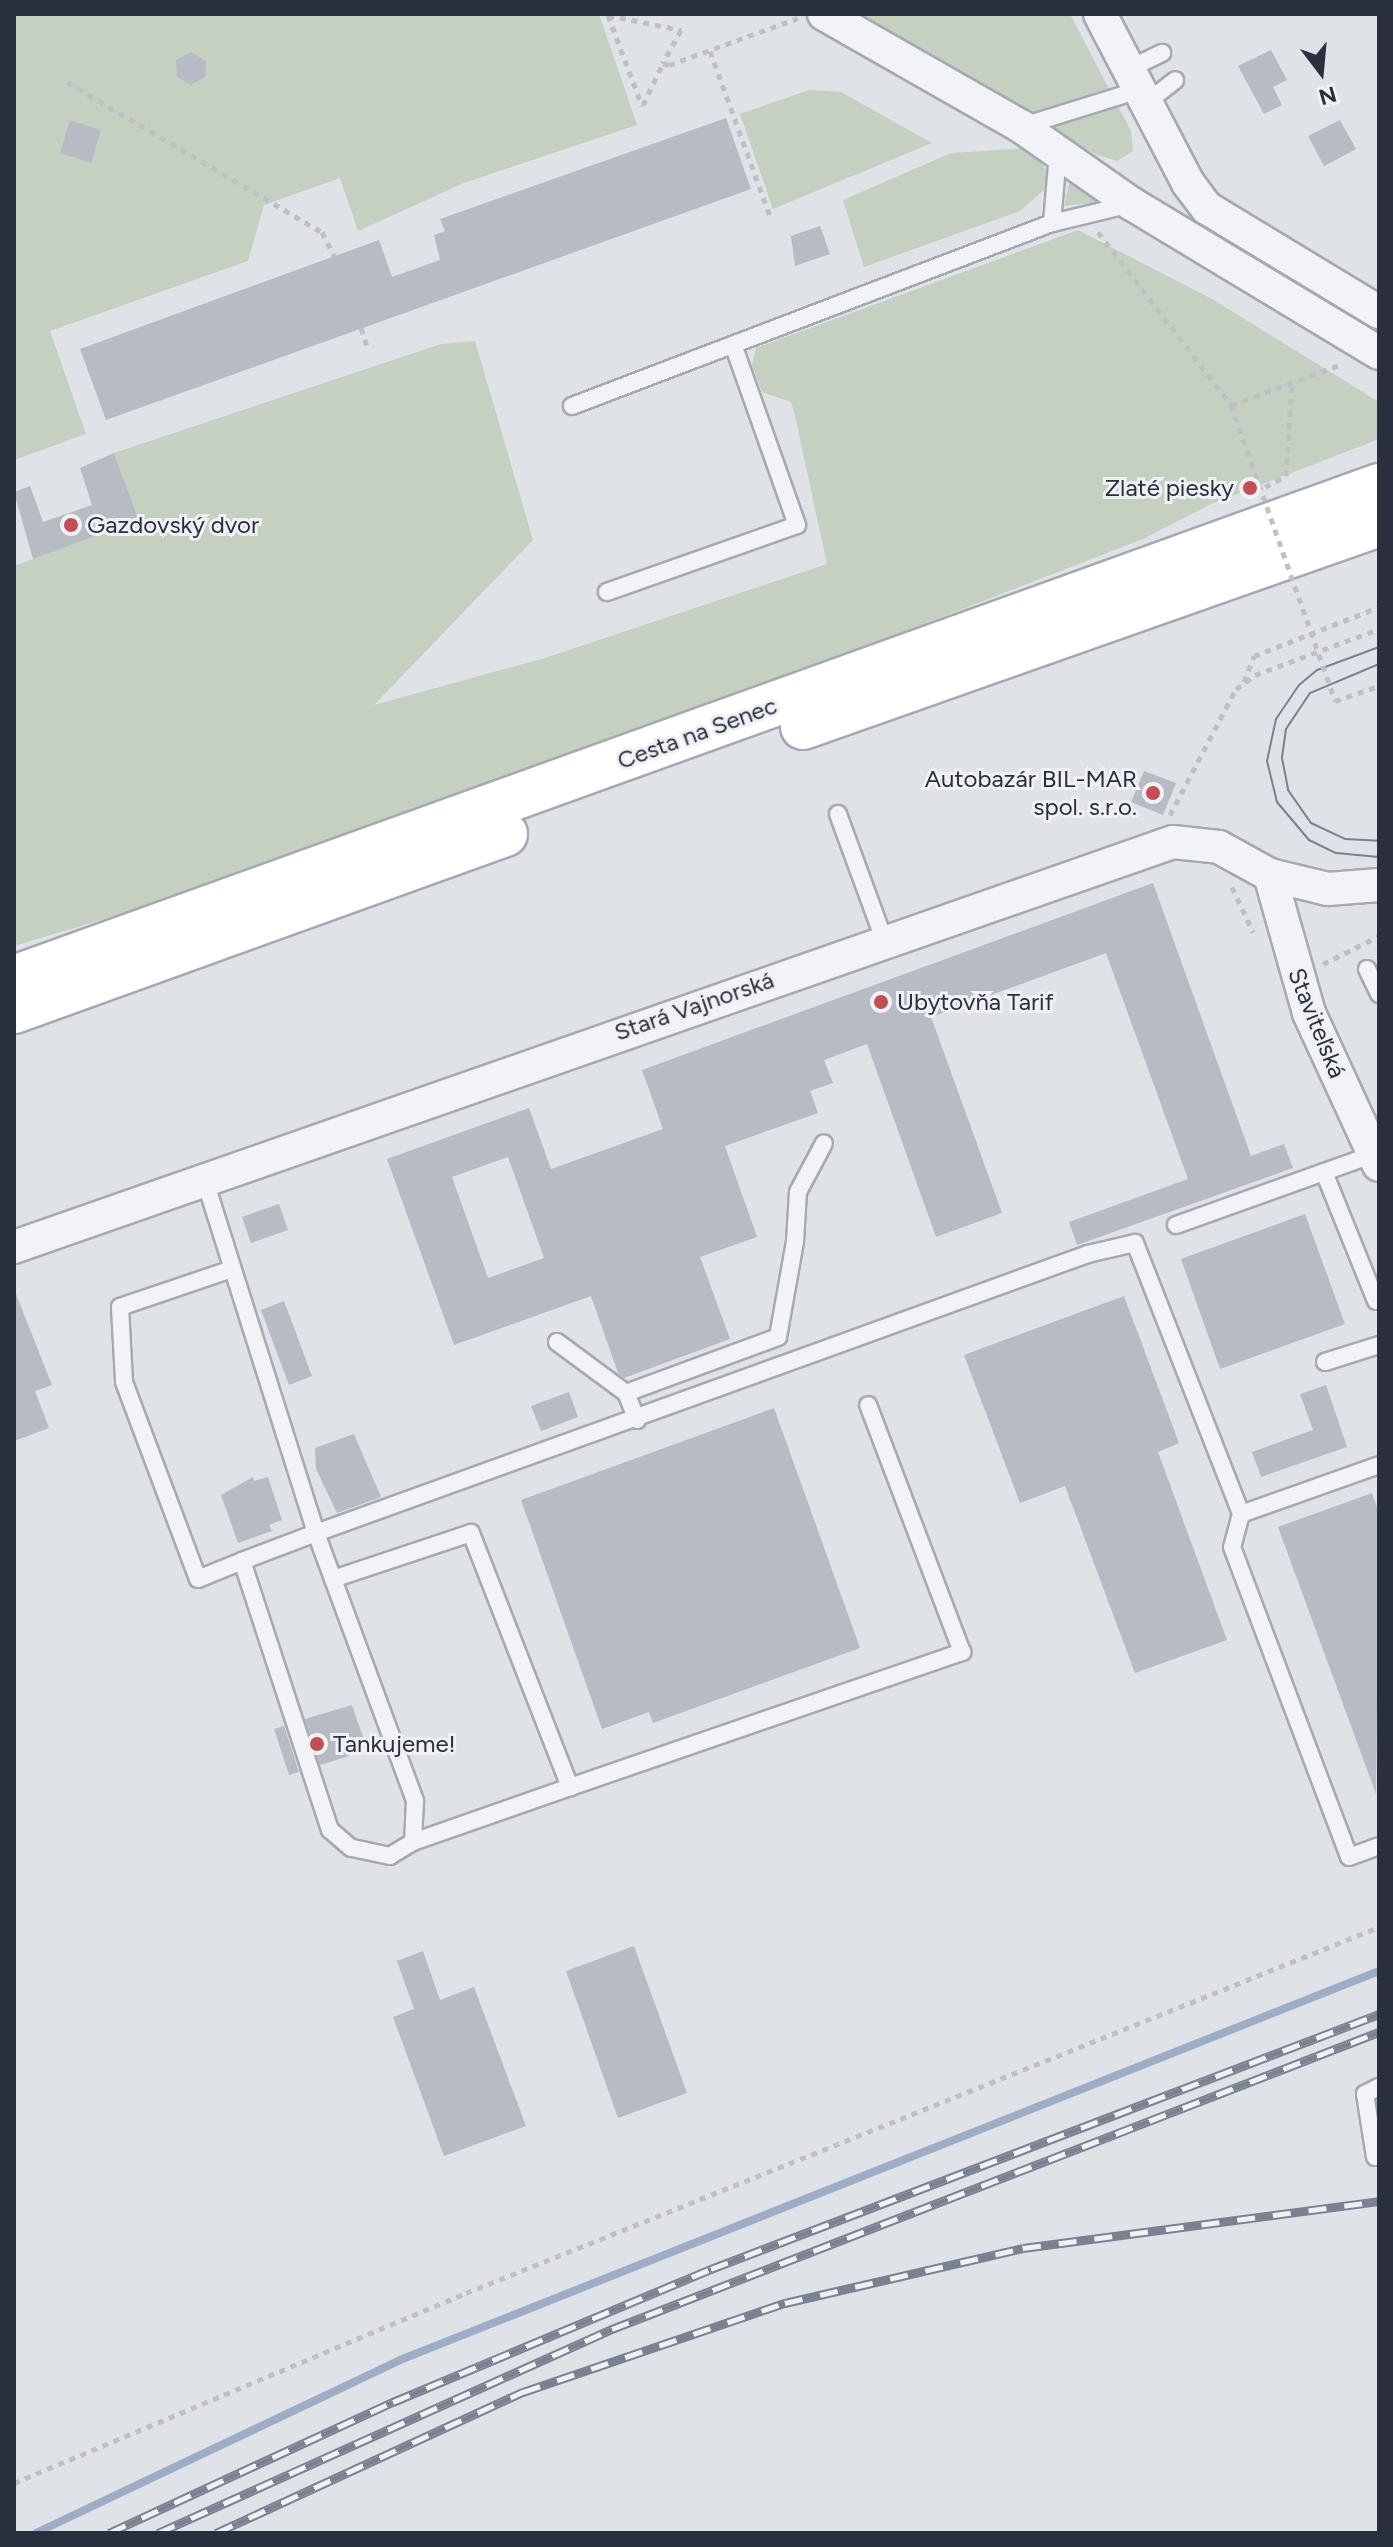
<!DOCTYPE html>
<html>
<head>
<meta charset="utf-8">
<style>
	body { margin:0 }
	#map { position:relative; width:1393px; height:2547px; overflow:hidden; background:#dfe2e7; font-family:Figtree,sans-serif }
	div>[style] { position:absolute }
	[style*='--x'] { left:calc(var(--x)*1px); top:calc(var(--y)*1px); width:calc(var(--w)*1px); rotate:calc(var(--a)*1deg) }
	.green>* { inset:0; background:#c4d1c1 }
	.stream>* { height:8px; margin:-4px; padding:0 4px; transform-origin:4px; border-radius:4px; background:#9dadc5 }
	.building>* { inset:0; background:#b7bbc4 }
	.path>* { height:5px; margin-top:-2.5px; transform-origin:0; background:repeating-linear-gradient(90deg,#bec0c6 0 6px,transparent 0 12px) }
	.roads { filter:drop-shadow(2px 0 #a5a9b1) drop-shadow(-2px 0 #a5a9b1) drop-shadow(0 2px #a5a9b1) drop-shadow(0 -2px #a5a9b1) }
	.lane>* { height:16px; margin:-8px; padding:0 8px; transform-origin:8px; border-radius:8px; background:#f2f3f6 }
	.street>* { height:32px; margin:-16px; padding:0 16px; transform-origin:16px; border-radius:16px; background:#f2f3f6 }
	.primary>* { height:44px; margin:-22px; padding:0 22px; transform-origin:22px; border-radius:22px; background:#fff }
	.tram>* { height:2px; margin:-1px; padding:0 1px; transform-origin:1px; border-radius:1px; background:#7a8190 }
	.rail>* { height:9px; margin-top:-4.5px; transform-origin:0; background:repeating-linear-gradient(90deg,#eff1f5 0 18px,#7a8190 0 36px); box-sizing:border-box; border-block:2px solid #7a8190 }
	.path-bridge>* { height:5px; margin-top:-2.5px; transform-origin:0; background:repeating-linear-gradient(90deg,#bec0c6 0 6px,transparent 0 12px) }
	.dots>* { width:22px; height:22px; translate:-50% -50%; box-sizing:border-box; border:4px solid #eff1f5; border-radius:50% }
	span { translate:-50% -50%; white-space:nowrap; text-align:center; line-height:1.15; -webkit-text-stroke:6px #eff1f5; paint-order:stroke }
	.poi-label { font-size:24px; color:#2a2f3d }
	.right { translate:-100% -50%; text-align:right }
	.left { translate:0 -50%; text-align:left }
	.street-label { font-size:24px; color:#2a2f3d }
	.frame { position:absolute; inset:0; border:16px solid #2a2f3d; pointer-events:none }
	.north { position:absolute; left:1281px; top:32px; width:80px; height:80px; -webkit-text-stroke:6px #eff1f5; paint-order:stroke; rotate:164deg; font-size:22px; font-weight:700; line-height:32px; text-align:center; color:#2a2f3d }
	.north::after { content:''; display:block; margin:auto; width:28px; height:36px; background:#2a2f3d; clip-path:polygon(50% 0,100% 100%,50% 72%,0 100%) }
</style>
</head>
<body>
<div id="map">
	<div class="green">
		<i style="clip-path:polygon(14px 14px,599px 14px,637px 125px,464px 183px,358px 231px,340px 178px,264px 205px,248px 261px,50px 331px,86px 434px,14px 460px)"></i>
		<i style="clip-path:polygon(853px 14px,1070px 14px,1131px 131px,1133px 151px,1117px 161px,1095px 154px)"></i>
		<i style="clip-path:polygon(809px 90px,841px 92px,932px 143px,773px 209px,740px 114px)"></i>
		<i style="clip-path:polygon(1031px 148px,1046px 170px,1045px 189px,1020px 211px,864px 267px,843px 200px,951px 153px)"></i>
		<i style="clip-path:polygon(1071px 175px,1108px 201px,1064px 206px)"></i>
		<i style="clip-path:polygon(1078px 230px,1212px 299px,1379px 402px,1379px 439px,1211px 504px,1143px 539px,355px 844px,14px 946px,14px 566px,139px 520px,114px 453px,441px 344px,475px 341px,533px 540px,374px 705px,545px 658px,827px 564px,795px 416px,791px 402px,762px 392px,752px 365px,756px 348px)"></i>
	</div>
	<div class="stream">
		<i style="--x:36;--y:2533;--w:403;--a:-25.4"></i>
		<i style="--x:400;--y:2360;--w:1053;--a:-21.67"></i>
	</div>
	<div class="building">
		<i style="clip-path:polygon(1271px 50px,1287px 80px,1273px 87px,1282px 105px,1264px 114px,1238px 66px)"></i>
		<i style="clip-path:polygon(191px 52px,206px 61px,205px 77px,191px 85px,177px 77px,176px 60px)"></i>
		<i style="clip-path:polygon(726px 118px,751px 189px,106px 420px,80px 349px,379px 240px,392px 277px,440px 260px,434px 235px,445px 231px,440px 219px)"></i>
		<i style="clip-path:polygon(70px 120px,101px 130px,91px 163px,60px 153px)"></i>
		<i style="clip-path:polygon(1340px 120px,1356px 149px,1324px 166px,1308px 136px)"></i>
		<i style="clip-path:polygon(820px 226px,830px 254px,795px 266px,791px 236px)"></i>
		<i style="clip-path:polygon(114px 453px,139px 520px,33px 559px,14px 492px,30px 486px,43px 522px,92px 505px,80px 468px)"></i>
		<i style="clip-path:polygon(1144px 771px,1176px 783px,1163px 815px,1131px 802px)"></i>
		<i style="clip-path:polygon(evenodd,1153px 883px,1251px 1156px,1284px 1144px,1293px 1168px,1077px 1245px,1069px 1222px,1188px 1179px,1106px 953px,931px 1017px,1002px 1213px,936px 1237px,867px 1044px,824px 1060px,833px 1083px,810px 1091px,818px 1113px,725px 1146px,757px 1237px,700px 1257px,730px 1339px,624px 1378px,618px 1373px,591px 1296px,454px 1345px,387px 1159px,529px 1108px,551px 1169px,663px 1129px,642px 1070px,1153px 883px,508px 1157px,544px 1258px,488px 1278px,452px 1177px,508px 1157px)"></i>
		<i style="clip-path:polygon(279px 1204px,288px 1230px,251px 1243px,242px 1217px)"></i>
		<i style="clip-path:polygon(1305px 1214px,1345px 1324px,1220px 1369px,1181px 1259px)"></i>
		<i style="clip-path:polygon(14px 1289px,52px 1385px,35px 1391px,49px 1428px,14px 1441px)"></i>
		<i style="clip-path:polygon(1124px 1296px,1179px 1443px,1158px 1452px,1227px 1640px,1135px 1673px,1065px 1486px,1020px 1503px,964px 1355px)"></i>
		<i style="clip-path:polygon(284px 1301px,312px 1376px,289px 1385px,261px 1310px)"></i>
		<i style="clip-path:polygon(1326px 1385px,1347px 1447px,1261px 1477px,1252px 1452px,1313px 1430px,1300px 1394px)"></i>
		<i style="clip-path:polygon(569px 1392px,578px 1417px,541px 1431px,531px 1406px)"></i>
		<i style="clip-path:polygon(774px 1408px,860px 1648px,653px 1723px,649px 1712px,602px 1729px,521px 1500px)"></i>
		<i style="clip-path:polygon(354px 1434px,381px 1497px,337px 1513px,316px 1469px,315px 1448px)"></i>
		<i style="clip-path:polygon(253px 1477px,254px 1481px,268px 1477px,282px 1520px,269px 1525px,272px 1531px,238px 1543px,221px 1495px)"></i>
		<i style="clip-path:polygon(1372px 1493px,1379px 1513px,1376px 1794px,1278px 1527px)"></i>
		<i style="clip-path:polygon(352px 1705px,364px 1740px,346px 1746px,349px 1756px,320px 1765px,305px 1719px)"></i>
		<i style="clip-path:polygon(284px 1726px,299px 1772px,289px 1775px,274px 1729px)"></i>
		<i style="clip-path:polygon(634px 1946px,687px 2093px,618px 2118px,566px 1971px)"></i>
		<i style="clip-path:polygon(423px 1951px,440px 2000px,474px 1987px,526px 2126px,444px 2156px,393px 2017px,414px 2009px,397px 1961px)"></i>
	</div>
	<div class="path">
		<i style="--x:608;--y:15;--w:75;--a:11.6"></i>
		<i style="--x:681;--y:30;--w:38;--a:119"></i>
		<i style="--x:663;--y:63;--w:6;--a:18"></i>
		<i style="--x:669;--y:65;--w:137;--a:-20"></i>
		<i style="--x:608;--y:15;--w:97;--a:69.5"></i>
		<i style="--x:710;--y:51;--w:179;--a:70"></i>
		<i style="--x:67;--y:82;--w:296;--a:30.5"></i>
		<i style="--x:322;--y:232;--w:27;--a:63"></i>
		<i style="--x:643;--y:105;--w:47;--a:-64.5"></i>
		<i style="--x:1098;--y:232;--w:218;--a:52.4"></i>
		<i style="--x:1231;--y:405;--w:118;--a:-20.3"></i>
		<i style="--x:361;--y:328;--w:20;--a:72"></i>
		<i style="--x:1265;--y:487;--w:24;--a:-28"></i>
		<i style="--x:1286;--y:476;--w:95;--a:-86.4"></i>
		<i style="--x:1244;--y:682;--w:28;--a:-69"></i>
		<i style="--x:1254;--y:656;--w:134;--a:-21.4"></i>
		<i style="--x:1170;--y:815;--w:142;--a:-62.4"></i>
		<i style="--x:1236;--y:689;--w:24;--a:-36"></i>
		<i style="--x:1255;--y:675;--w:132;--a:-20.4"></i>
		<i style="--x:1232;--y:887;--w:50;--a:65"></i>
		<i style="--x:1323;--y:964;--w:63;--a:-26.6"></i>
		<i style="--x:14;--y:2483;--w:490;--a:-22.8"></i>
		<i style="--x:466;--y:2293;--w:984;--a:-21.84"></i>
	</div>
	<div class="roads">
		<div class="lane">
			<i style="--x:1129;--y:69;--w:37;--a:-26"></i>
			<i style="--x:1146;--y:103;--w:37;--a:-38"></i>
			<i style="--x:1023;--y:126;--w:121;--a:-17.2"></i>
			<i style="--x:1052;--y:223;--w:70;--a:-85.1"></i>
			<i style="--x:572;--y:406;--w:514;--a:-20.87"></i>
			<i style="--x:1052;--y:223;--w:81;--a:-13.5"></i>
			<i style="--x:607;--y:592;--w:201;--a:-19.4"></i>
			<i style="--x:797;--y:525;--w:189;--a:-109.5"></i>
			<i style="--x:838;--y:814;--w:134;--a:69.9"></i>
			<i style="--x:1367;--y:969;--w:28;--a:64"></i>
			<i style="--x:1324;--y:1172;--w:139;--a:68"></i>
			<i style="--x:206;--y:1184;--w:366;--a:72.5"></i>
			<i style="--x:316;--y:1533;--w:286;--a:69.7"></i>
			<i style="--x:415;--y:1801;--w:41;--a:92.8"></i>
			<i style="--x:413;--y:1842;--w:27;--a:149"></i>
			<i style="--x:390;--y:1856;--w:40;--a:-168"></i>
			<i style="--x:351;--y:1848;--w:28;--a:-139"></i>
			<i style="--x:330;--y:1830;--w:283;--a:-108.1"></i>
			<i style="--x:242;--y:1561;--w:79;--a:-20.7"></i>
			<i style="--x:316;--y:1533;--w:821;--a:-19.87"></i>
			<i style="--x:1088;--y:1254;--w:48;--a:-13.2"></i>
			<i style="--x:1135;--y:1243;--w:291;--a:68.6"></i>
			<i style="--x:1241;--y:1514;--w:146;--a:-19.5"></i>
			<i style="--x:1176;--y:1225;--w:210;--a:-19.7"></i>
			<i style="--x:232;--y:1269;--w:118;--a:161.3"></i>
			<i style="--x:120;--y:1307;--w:75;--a:86.9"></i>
			<i style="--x:124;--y:1382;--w:210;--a:69.4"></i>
			<i style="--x:198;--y:1579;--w:48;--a:-22.2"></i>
			<i style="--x:557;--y:1342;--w:86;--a:36.5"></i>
			<i style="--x:1325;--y:1362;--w:57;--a:-17.5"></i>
			<i style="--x:637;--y:1420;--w:29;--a:-112"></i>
			<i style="--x:626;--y:1393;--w:162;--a:-20.2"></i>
			<i style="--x:778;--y:1337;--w:97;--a:-79.9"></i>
			<i style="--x:795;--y:1242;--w:50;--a:-86.6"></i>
			<i style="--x:798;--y:1192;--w:55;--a:-62"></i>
			<i style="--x:1241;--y:1514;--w:34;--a:105"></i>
			<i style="--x:1232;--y:1547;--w:331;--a:69.3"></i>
			<i style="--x:1349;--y:1857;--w:32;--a:-20"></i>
			<i style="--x:333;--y:1579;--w:145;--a:-18.4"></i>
			<i style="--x:471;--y:1533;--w:273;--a:68.7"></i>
			<i style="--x:570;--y:1787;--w:166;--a:160.7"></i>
			<i style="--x:570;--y:1787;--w:415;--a:-19"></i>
			<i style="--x:962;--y:1652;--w:264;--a:-110.8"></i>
			<i style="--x:1375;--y:2157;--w:64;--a:-99"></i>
			<i style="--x:1365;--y:2094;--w:16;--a:-27"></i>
		</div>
		<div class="street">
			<i style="--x:824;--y:14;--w:228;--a:29.7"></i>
			<i style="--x:1022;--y:127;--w:134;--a:35"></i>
			<i style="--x:1132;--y:204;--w:288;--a:31.1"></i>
			<i style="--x:1100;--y:14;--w:191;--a:62.5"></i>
			<i style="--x:1188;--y:183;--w:31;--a:53"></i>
			<i style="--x:1207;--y:208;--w:201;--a:31.2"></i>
			<i style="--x:1270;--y:875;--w:143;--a:74.2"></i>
			<i style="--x:1309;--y:1013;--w:167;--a:65.3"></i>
			<i style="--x:14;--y:1247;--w:1228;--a:-19.26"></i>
			<i style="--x:1173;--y:842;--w:46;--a:6.2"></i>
			<i style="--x:1219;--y:847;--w:58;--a:28.8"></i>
			<i style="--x:1270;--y:875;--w:60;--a:13.6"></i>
			<i style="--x:1328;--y:889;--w:51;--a:-4.5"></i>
		</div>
		<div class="primary">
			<i style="--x:803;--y:727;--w:611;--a:-19.41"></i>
			<i style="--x:14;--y:978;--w:1451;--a:-19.82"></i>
			<i style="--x:14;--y:1011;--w:522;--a:-19.82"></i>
		</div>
	</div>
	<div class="tram">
		<i style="--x:1379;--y:647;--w:66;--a:159.6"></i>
		<i style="--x:1317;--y:670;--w:23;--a:140"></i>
		<i style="--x:1299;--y:685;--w:41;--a:124.1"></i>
		<i style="--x:1276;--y:719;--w:43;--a:102.1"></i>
		<i style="--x:1267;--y:761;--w:42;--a:76.3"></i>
		<i style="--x:1277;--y:802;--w:50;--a:49.9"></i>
		<i style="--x:1309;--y:840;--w:30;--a:26"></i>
		<i style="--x:1336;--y:853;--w:43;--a:5.3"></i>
		<i style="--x:1379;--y:664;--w:75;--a:157.2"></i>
		<i style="--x:1310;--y:693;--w:43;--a:123.7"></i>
		<i style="--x:1286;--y:729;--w:29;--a:98"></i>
		<i style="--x:1282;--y:758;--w:33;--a:79"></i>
		<i style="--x:1288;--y:790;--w:40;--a:55.1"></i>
		<i style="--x:1311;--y:823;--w:38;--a:25"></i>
		<i style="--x:1345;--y:839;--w:34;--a:3"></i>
	</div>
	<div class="rail">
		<i style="--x:109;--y:2533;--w:313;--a:-24.8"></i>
		<i style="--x:393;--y:2402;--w:345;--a:-22.7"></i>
		<i style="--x:711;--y:2269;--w:715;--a:-20.89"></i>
		<i style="--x:158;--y:2533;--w:498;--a:-24.2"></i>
		<i style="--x:612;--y:2329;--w:822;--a:-21.17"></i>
		<i style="--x:216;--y:2533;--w:338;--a:-24.7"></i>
		<i style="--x:523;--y:2392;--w:277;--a:-18.8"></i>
		<i style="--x:785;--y:2303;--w:244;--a:-13"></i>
		<i style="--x:1023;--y:2248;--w:359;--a:-7.5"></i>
	</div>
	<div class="path-bridge">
		<i style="--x:1231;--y:405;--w:314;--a:70.6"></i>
		<i style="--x:1335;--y:701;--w:46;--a:-18.8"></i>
	</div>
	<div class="dots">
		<i style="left:1250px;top:488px;background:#c34e57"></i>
		<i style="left:71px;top:525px;background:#c34e57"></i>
		<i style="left:1153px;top:793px;background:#c34e57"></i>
		<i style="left:881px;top:1002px;background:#c34e57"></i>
		<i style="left:317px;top:1744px;background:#c34e57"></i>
	</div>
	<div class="poi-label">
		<span class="right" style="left:1234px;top:488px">Zlaté piesky</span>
		<span class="left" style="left:87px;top:525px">Gazdovský dvor</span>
		<span class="right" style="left:1137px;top:793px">Autobazár BIL-MAR<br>spol. s.r.o.</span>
		<span class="left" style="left:897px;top:1002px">Ubytovňa Tarif</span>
		<span class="left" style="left:333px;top:1744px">Tankujeme!</span>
	</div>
	<div class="street-label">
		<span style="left:697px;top:733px;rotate:-20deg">Cesta na Senec</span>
		<span style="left:694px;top:1006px;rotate:-19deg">Stará Vajnorská</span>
		<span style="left:1317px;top:1023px;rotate:68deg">Staviteľská</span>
	</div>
	<div class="frame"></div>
	<div class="north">N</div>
</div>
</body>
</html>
